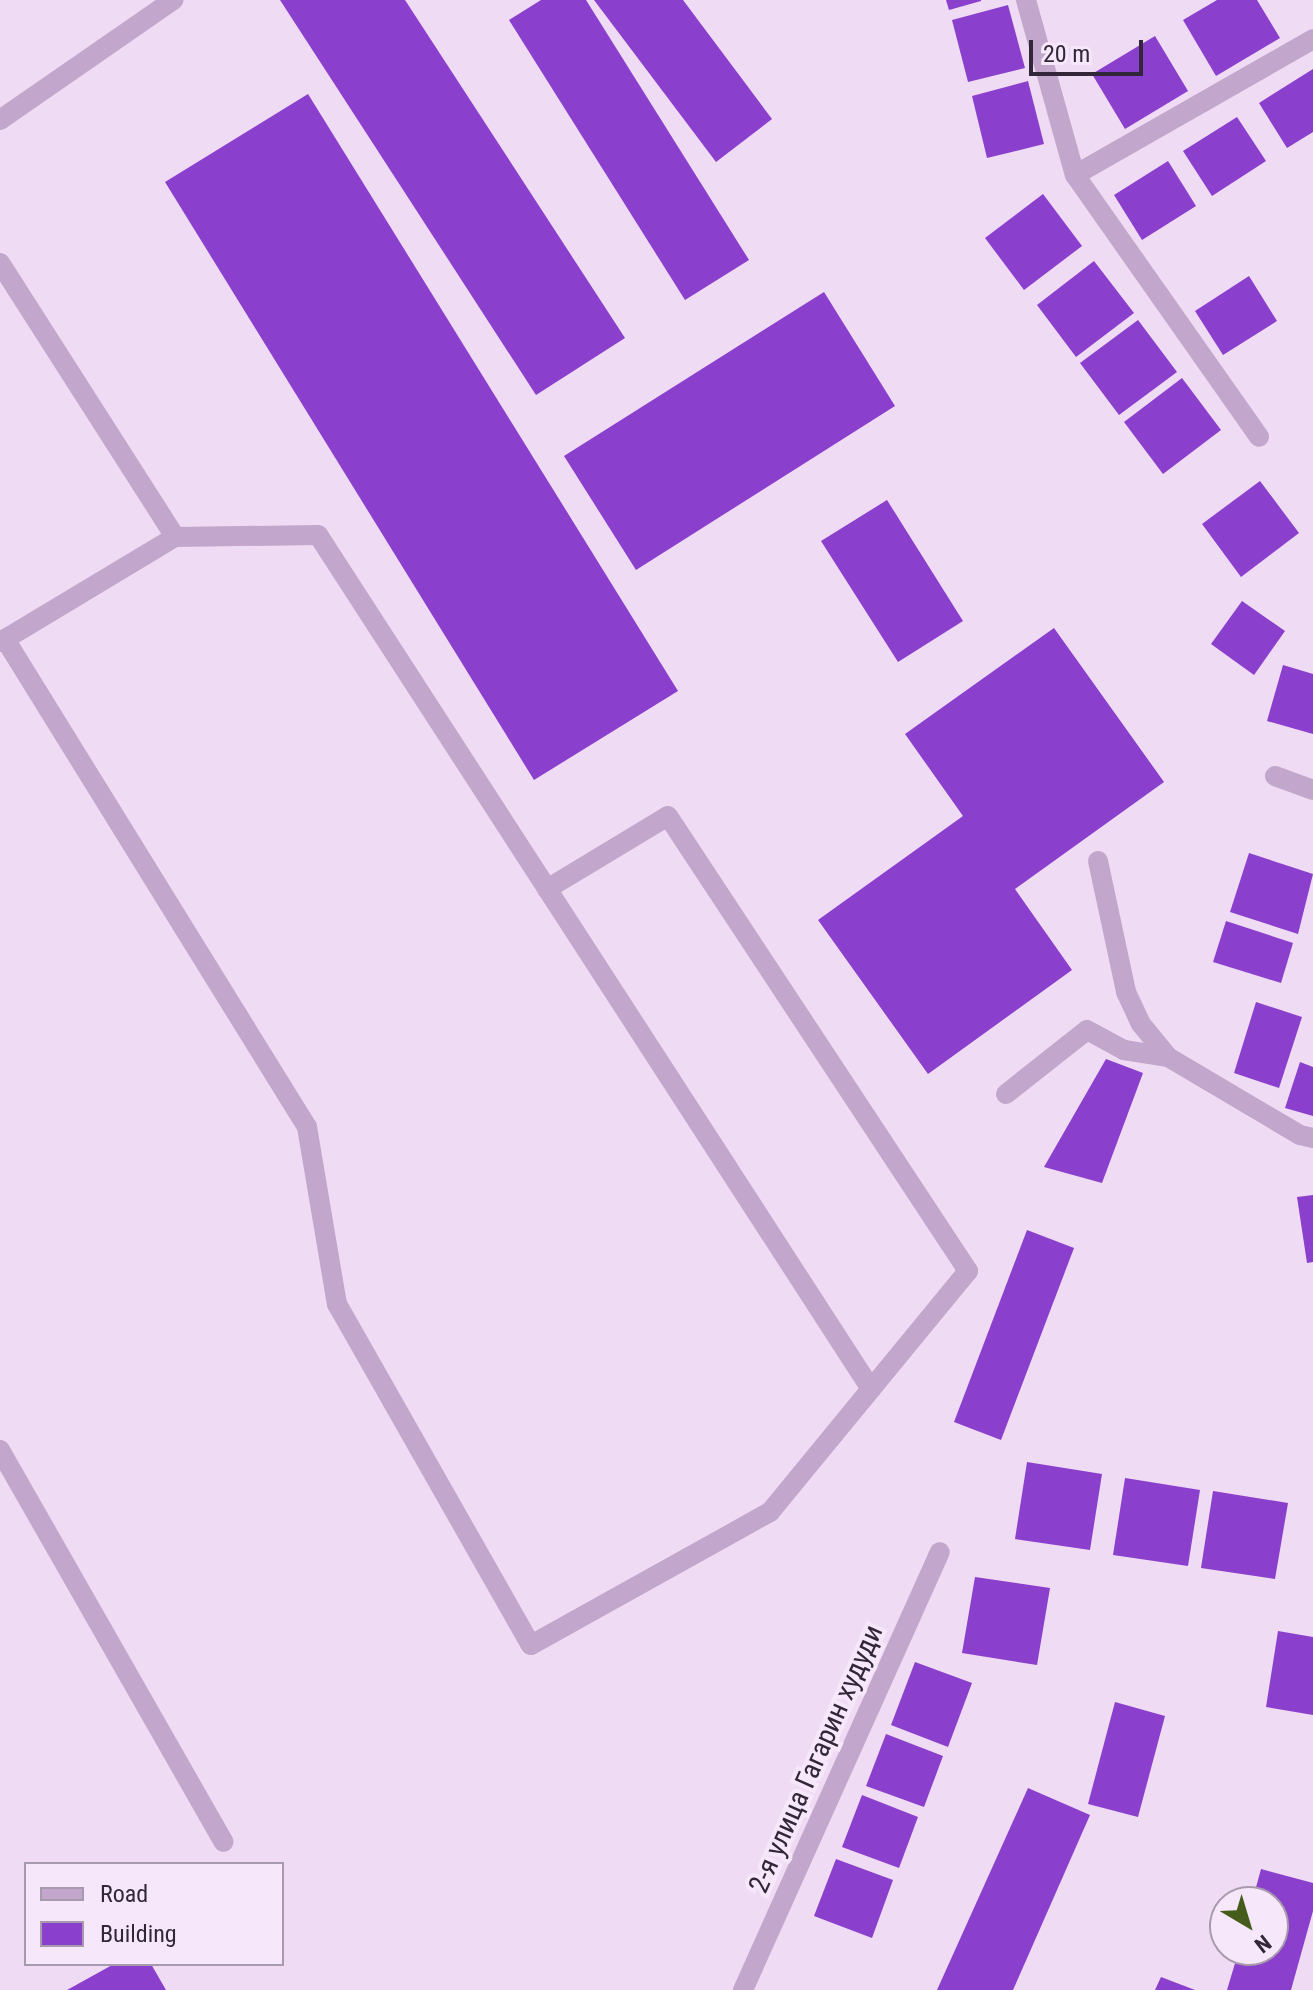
<!DOCTYPE html>
<html>
<head>
<meta charset="utf-8">
<style>
	body { margin:0 }
	#map { position:relative; width:1313px; height:1990px; overflow:hidden; background:#efdbf3; font-family:"Roboto Condensed",sans-serif }
	div>[style] { position:absolute }
	[style*='--x'] { left:calc(var(--x)*1px); top:calc(var(--y)*1px); width:calc(var(--w)*1px); rotate:calc(var(--a)*1deg) }
	.building>* { inset:0; background:#8a3fcd }
	.service>* { height:20px; margin:-10px; padding:0 10px; transform-origin:10px; border-radius:10px; background:#c2a6cc }
	.minor>* { height:20px; margin:-10px; padding:0 10px; transform-origin:10px; border-radius:10px; background:#c2a6cc }
	span { translate:-50% -50%; white-space:nowrap; text-align:center; line-height:1.15; -webkit-text-stroke:8px #f7e7fb; paint-order:stroke }
	.street-label { font-size:28px; color:#312738 }
	.legend { position:absolute; left:24px; top:1862px; width:260px; height:104px; box-sizing:border-box; background:#f7e7fb; border:2px solid #a89aad; margin:0; padding:10px 14px; list-style:none; font-size:24px; color:#312738 }
	.legend li { display:flex; align-items:center; gap:16px; height:40px }
	.legend b { width:40px; border:2px solid #a89aad }
	.north { position:absolute; left:1209px; top:1886px; width:80px; height:80px; box-sizing:border-box; background:#f7e7fb; border:2px solid #a89aad; border-radius:50%; rotate:142deg; font-size:22px; font-weight:700; line-height:32px; text-align:center; color:#312738 }
	.north::after { content:''; display:block; margin:auto; width:28px; height:36px; background:#455c1a; clip-path:polygon(50% 0,100% 100%,50% 72%,0 100%) }
	.scale { position:absolute; left:1029px; top:40px; width:114px; height:36px; box-sizing:border-box; border:4px solid #312738; border-top:0; padding-left:10px; font-size:24px; line-height:28px; white-space:nowrap; color:#312738; -webkit-text-stroke:6px #f7e7fb; paint-order:stroke }
</style>
</head>
<body>
<div id="map">
	<div class="building">
		<i style="clip-path:polygon(280px 0,405px 0,625px 338px,536px 395px)"></i>
		<i style="clip-path:polygon(541px 0,586px 0,749px 260px,685px 300px,509px 20px)"></i>
		<i style="clip-path:polygon(594px 0,683px 0,772px 119px,716px 162px)"></i>
		<i style="clip-path:polygon(946px 0,981px 0,981px 1px,949px 10px)"></i>
		<i style="clip-path:polygon(1217px 0,1257px 0,1280px 38px,1216px 76px,1183px 20px)"></i>
		<i style="clip-path:polygon(1008px 5px,1025px 68px,968px 82px,952px 20px)"></i>
		<i style="clip-path:polygon(1155px 36px,1188px 91px,1125px 129px,1092px 74px)"></i>
		<i style="clip-path:polygon(1313px 69px,1313px 132px,1287px 148px,1259px 103px)"></i>
		<i style="clip-path:polygon(1028px 81px,1044px 144px,987px 158px,972px 96px)"></i>
		<i style="clip-path:polygon(308px 94px,678px 691px,534px 780px,165px 182px)"></i>
		<i style="clip-path:polygon(1237px 117px,1266px 161px,1212px 196px,1183px 151px)"></i>
		<i style="clip-path:polygon(1168px 161px,1196px 206px,1142px 240px,1114px 195px)"></i>
		<i style="clip-path:polygon(1043px 194px,1082px 246px,1024px 290px,985px 238px)"></i>
		<i style="clip-path:polygon(1094px 261px,1134px 313px,1076px 357px,1037px 305px)"></i>
		<i style="clip-path:polygon(1249px 276px,1277px 321px,1223px 355px,1195px 311px)"></i>
		<i style="clip-path:polygon(824px 292px,895px 406px,636px 570px,564px 456px)"></i>
		<i style="clip-path:polygon(1138px 320px,1177px 372px,1119px 415px,1080px 363px)"></i>
		<i style="clip-path:polygon(1182px 378px,1221px 430px,1163px 474px,1124px 422px)"></i>
		<i style="clip-path:polygon(1260px 481px,1299px 533px,1241px 577px,1202px 524px)"></i>
		<i style="clip-path:polygon(887px 500px,963px 621px,898px 662px,821px 541px)"></i>
		<i style="clip-path:polygon(1242px 601px,1285px 631px,1254px 675px,1211px 644px)"></i>
		<i style="clip-path:polygon(1054px 628px,1164px 782px,1015px 889px,1072px 970px,928px 1074px,818px 920px,963px 816px,905px 734px)"></i>
		<i style="clip-path:polygon(1283px 665px,1313px 674px,1313px 734px,1267px 721px)"></i>
		<i style="clip-path:polygon(1249px 853px,1313px 874px,1298px 934px,1230px 912px)"></i>
		<i style="clip-path:polygon(1226px 921px,1293px 943px,1281px 983px,1213px 962px)"></i>
		<i style="clip-path:polygon(1256px 1002px,1302px 1017px,1279px 1088px,1234px 1073px)"></i>
		<i style="clip-path:polygon(1106px 1059px,1143px 1073px,1102px 1183px,1044px 1167px)"></i>
		<i style="clip-path:polygon(1300px 1062px,1313px 1067px,1313px 1116px,1285px 1108px)"></i>
		<i style="clip-path:polygon(1313px 1195px,1313px 1262px,1307px 1263px,1297px 1197px)"></i>
		<i style="clip-path:polygon(1027px 1230px,1074px 1248px,1001px 1440px,954px 1422px)"></i>
		<i style="clip-path:polygon(1027px 1462px,1102px 1474px,1090px 1550px,1015px 1539px)"></i>
		<i style="clip-path:polygon(1125px 1478px,1200px 1490px,1188px 1566px,1113px 1555px)"></i>
		<i style="clip-path:polygon(1213px 1491px,1288px 1503px,1275px 1579px,1201px 1568px)"></i>
		<i style="clip-path:polygon(975px 1577px,1050px 1588px,1037px 1665px,962px 1653px)"></i>
		<i style="clip-path:polygon(1278px 1631px,1313px 1637px,1313px 1715px,1266px 1707px)"></i>
		<i style="clip-path:polygon(915px 1662px,972px 1683px,948px 1747px,891px 1725px)"></i>
		<i style="clip-path:polygon(1115px 1702px,1165px 1716px,1138px 1817px,1088px 1804px)"></i>
		<i style="clip-path:polygon(886px 1734px,943px 1756px,924px 1807px,866px 1786px)"></i>
		<i style="clip-path:polygon(1028px 1788px,1090px 1815px,1013px 1990px,937px 1990px)"></i>
		<i style="clip-path:polygon(862px 1795px,918px 1817px,899px 1868px,842px 1847px)"></i>
		<i style="clip-path:polygon(836px 1859px,893px 1880px,872px 1938px,814px 1916px)"></i>
		<i style="clip-path:polygon(1261px 1869px,1313px 1883px,1313px 1911px,1291px 1990px,1227px 1990px,1239px 1950px,1273px 1950px,1273px 1902px,1252px 1902px)"></i>
		<i style="clip-path:polygon(114px 1964px,151px 1964px,166px 1990px,67px 1990px)"></i>
		<i style="clip-path:polygon(1161px 1977px,1195px 1990px,1155px 1990px)"></i>
	</div>
	<div class="service">
		<i style="--x:0;--y:120;--w:211;--a:-34.7"></i>
		<i style="--x:0;--y:263;--w:325;--a:57.4"></i>
		<i style="--x:175;--y:537;--w:204;--a:149"></i>
		<i style="--x:5;--y:639;--w:574;--a:58.25"></i>
		<i style="--x:307;--y:1127;--w:180;--a:80.4"></i>
		<i style="--x:337;--y:1304;--w:392;--a:60.4"></i>
		<i style="--x:531;--y:1645;--w:274;--a:-29.1"></i>
		<i style="--x:770;--y:1512;--w:159;--a:-50.6"></i>
		<i style="--x:871;--y:1389;--w:1017;--a:-122.92"></i>
		<i style="--x:318;--y:535;--w:143;--a:179.2"></i>
		<i style="--x:1098;--y:861;--w:134;--a:77.9"></i>
		<i style="--x:1126;--y:992;--w:35;--a:65"></i>
		<i style="--x:1141;--y:1024;--w:43;--a:50.7"></i>
		<i style="--x:547;--y:889;--w:141;--a:-31.1"></i>
		<i style="--x:668;--y:816;--w:545;--a:56.6"></i>
		<i style="--x:968;--y:1271;--w:153;--a:129.4"></i>
		<i style="--x:1006;--y:1094;--w:103;--a:-38.3"></i>
		<i style="--x:1087;--y:1030;--w:42;--a:28.4"></i>
		<i style="--x:1124;--y:1050;--w:45;--a:9"></i>
		<i style="--x:0;--y:1450;--w:451;--a:60.3"></i>
	</div>
	<div class="minor">
		<i style="--x:1026;--y:0;--w:182;--a:74.4"></i>
		<i style="--x:1075;--y:175;--w:320;--a:54.9"></i>
		<i style="--x:1075;--y:175;--w:274;--a:-29.7"></i>
		<i style="--x:1275;--y:776;--w:40;--a:20.2"></i>
		<i style="--x:1168;--y:1057;--w:153;--a:30.6"></i>
		<i style="--x:1300;--y:1135;--w:13;--a:13"></i>
		<i style="--x:743;--y:1990;--w:480;--a:-65.8"></i>
	</div>
	<div class="street-label">
		<span style="left:816px;top:1759px;rotate:-66deg">2-я улица Гагарин худуди</span>
	</div>
	<ul class="legend">
	<li><b style="height:10px;background:#c2a6cc"></b>Road</li>
	<li><b style="height:22px;background:#8a3fcd"></b>Building</li>
	</ul>
	<div class="north">N</div>
	<div class="scale">20 m</div>
</div>
</body>
</html>
